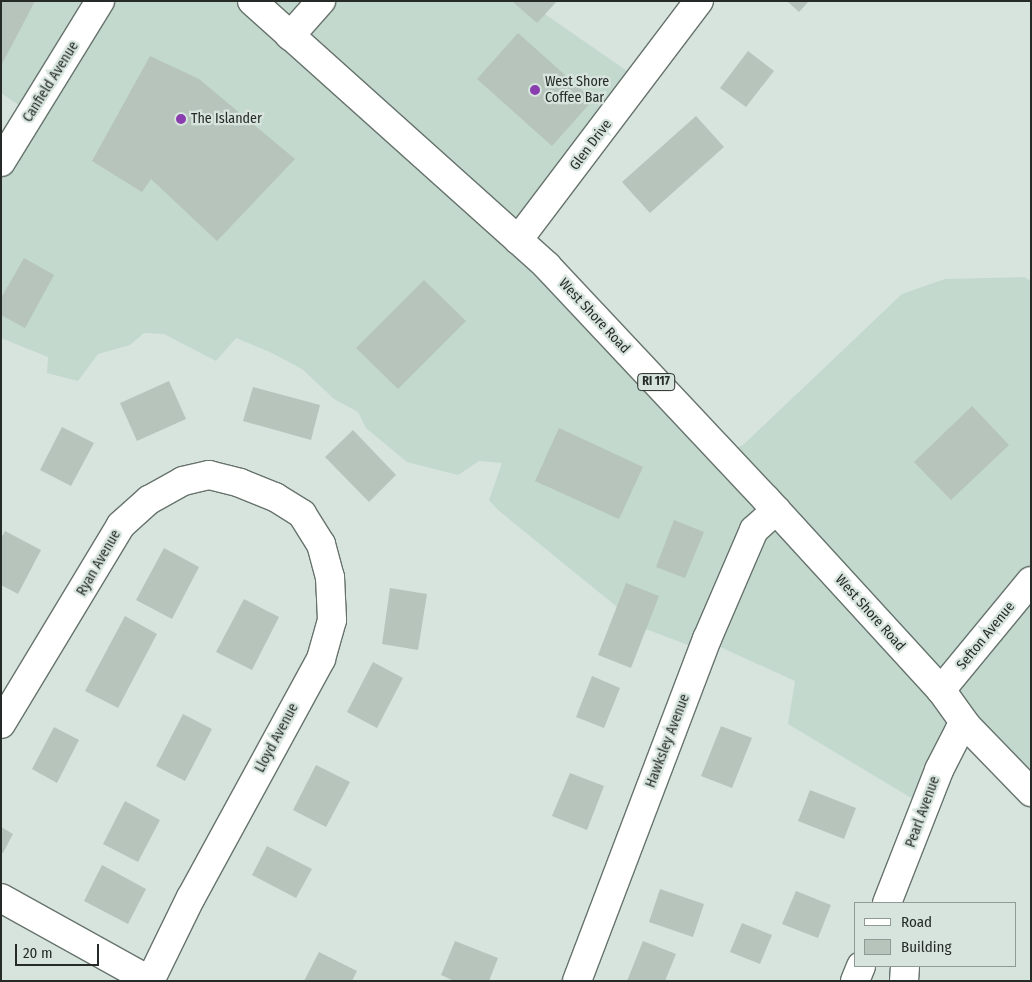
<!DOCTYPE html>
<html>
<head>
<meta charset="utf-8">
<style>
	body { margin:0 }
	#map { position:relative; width:1032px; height:982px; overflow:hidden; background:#d6e4dd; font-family:"Fira Sans Condensed",sans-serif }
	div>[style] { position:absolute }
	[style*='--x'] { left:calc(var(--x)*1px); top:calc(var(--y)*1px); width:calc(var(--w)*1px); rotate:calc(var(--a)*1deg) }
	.built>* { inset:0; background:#c3d9cd }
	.building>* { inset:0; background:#b6c4bc }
	.roads { filter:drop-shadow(1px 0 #67736d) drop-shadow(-1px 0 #67736d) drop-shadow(0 1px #67736d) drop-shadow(0 -1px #67736d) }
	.street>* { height:28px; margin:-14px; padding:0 14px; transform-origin:14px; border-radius:14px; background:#fff }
	.primary>* { height:28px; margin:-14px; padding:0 14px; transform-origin:14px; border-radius:14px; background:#fff }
	.dots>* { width:14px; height:14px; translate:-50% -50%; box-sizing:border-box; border:2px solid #d6e4dd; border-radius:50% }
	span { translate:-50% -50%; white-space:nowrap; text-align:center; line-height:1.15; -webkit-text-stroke:4.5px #d6e4dd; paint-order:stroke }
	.shield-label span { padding:1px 4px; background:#d6e4dd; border:1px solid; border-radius:4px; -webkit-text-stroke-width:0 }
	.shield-label { font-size:12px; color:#262b28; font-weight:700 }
	.street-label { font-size:14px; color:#262b28 }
	.poi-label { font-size:14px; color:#262b28 }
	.left { translate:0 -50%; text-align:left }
	.frame { position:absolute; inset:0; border:2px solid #262b28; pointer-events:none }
	.legend { position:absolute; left:854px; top:902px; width:162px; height:65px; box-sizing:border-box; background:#d6e4dd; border:1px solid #909a95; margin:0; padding:6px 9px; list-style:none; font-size:15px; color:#262b28 }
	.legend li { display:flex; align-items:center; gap:10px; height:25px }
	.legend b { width:25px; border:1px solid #909a95 }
	.scale { position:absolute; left:15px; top:944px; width:84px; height:22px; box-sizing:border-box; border:2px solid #262b28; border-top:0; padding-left:6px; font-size:15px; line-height:18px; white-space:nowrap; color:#262b28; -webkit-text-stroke:4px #d6e4dd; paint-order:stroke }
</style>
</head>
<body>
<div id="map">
	<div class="built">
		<i style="clip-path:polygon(1px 1px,526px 1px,640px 80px,533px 235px,736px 448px,743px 445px,902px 294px,945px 279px,1024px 277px,1031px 281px,1031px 776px,977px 718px,928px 808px,788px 724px,795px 681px,718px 646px,704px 651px,643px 628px,498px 510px,489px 500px,502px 463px,479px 461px,458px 475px,407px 462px,366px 428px,358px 412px,334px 399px,302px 369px,270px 352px,236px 338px,216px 361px,164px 334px,144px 333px,130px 345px,98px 354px,78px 381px,47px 373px,48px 357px,1px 338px,1px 180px,35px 116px,1px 93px)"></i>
	</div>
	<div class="building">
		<i style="clip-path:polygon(1px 1px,35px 1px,1px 66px)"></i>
		<i style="clip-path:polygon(512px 1px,557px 1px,537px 23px)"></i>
		<i style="clip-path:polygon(787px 1px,809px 1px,799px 12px)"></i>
		<i style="clip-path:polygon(518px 33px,593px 100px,552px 146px,477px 79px)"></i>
		<i style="clip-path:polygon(748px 51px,774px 71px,746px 107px,720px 88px)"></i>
		<i style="clip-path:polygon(150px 56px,199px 79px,295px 159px,217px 241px,151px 179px,142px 192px,92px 161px)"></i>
		<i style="clip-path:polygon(696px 116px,724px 147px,650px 213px,622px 182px)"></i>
		<i style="clip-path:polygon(24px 258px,54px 275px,25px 328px,1px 315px,1px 298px)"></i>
		<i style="clip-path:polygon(424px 280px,466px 321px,398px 389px,356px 348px)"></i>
		<i style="clip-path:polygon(169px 381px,186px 419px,137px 441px,120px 403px)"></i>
		<i style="clip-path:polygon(253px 387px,320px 405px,311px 440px,243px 421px)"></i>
		<i style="clip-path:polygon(972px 406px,1009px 445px,951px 500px,914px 462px)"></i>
		<i style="clip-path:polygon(62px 427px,94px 443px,71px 486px,40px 470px)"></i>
		<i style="clip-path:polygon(559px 428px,643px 467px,619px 519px,535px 481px)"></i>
		<i style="clip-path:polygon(353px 430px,396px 475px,369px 502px,325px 457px)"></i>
		<i style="clip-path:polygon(674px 520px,704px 532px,685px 578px,656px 567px)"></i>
		<i style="clip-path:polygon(5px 531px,41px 550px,18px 594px,1px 585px,1px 538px)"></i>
		<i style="clip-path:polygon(164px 548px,199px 567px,172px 619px,136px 600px)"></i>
		<i style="clip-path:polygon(626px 583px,659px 596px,631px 668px,598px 655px)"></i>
		<i style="clip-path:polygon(390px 588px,427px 594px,418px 650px,382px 644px)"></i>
		<i style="clip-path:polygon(244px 599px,279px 617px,252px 670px,216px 652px)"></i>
		<i style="clip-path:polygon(125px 616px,157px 634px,118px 708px,85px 691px)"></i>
		<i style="clip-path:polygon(373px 662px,403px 678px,377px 728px,347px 712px)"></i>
		<i style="clip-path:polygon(592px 676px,620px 688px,604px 728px,576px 717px)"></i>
		<i style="clip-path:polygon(183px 714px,212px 729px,185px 781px,156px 766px)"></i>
		<i style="clip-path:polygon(721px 726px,752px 738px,732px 788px,701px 776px)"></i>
		<i style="clip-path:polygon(54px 727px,79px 740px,57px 783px,32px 769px)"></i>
		<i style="clip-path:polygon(316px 765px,350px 782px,326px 827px,293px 810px)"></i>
		<i style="clip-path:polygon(570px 773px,604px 786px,587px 830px,552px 816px)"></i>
		<i style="clip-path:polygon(810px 790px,856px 808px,844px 839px,798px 821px)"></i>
		<i style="clip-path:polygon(125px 801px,160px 820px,138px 862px,103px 844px)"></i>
		<i style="clip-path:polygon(1px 827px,13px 834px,3px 853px,1px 853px)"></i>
		<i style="clip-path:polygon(267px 846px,312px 869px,296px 898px,252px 875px)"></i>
		<i style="clip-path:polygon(102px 865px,146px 889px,128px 924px,84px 901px)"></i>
		<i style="clip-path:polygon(660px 889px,704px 904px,693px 937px,649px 922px)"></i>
		<i style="clip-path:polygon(796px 891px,831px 905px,818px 938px,782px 924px)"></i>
		<i style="clip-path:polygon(742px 923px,772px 935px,760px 964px,730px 952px)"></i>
		<i style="clip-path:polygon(455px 941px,498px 958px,489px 981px,454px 981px,441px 975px)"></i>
		<i style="clip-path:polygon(643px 941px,676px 954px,665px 981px,627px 981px)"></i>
		<i style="clip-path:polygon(319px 952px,357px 971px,352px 981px,304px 981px)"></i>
	</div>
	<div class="roads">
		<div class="street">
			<i style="--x:290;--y:36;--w:47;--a:-48.5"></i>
			<i style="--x:1;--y:162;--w:189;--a:-58.4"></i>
			<i style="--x:518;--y:240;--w:300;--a:-52.9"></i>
			<i style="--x:941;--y:690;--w:141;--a:-50.5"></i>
			<i style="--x:1;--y:724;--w:232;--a:-58.9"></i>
			<i style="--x:121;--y:525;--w:38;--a:-42"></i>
			<i style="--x:149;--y:500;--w:39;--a:-29"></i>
			<i style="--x:183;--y:481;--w:27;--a:-13"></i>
			<i style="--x:209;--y:475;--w:32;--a:14"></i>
			<i style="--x:240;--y:483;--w:38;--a:22"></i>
			<i style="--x:275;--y:497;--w:32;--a:32"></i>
			<i style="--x:302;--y:514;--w:36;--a:58"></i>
			<i style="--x:321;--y:544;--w:34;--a:75"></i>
			<i style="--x:330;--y:577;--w:43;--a:87.3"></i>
			<i style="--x:332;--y:620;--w:41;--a:105.8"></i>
			<i style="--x:321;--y:659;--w:271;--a:118.6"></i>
			<i style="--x:191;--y:897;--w:93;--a:116"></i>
			<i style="--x:1;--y:898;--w:171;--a:29"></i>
			<i style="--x:887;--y:903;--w:143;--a:-68.6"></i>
			<i style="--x:939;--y:770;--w:44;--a:-62.9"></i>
			<i style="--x:959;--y:731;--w:9;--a:-32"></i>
			<i style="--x:577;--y:981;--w:366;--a:-69.2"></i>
			<i style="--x:707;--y:639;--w:119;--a:-66.7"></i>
			<i style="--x:754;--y:530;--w:30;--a:-42"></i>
			<i style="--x:855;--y:981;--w:16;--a:-68"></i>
			<i style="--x:904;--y:981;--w:15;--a:-86"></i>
		</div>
		<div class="primary">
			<i style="--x:252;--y:1;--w:397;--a:41.9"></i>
			<i style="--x:547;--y:266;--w:318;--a:46.8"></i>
			<i style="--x:765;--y:498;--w:260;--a:47.5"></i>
			<i style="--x:941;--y:690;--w:44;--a:54.2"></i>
			<i style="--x:967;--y:726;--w:92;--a:45.9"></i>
		</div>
	</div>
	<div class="dots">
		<i style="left:535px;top:90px;background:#893dae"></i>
		<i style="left:181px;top:119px;background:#893dae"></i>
	</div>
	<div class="shield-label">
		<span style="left:656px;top:382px">RI 117</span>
	</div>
	<div class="street-label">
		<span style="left:51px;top:82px;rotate:-58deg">Canfield Avenue</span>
		<span style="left:591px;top:145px;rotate:-53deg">Glen Drive</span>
		<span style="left:594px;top:316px;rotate:47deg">West Shore Road</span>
		<span style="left:99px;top:563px;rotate:-60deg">Ryan Avenue</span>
		<span style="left:870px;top:613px;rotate:48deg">West Shore Road</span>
		<span style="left:986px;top:636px;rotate:-51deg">Sefton Avenue</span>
		<span style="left:277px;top:738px;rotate:-62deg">Lloyd Avenue</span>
		<span style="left:668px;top:741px;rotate:-69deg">Hawksley Avenue</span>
		<span style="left:923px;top:812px;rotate:-70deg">Pearl Avenue</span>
	</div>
	<div class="poi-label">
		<span class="left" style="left:545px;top:90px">West Shore<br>Coffee Bar</span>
		<span class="left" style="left:191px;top:119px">The Islander</span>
	</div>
	<div class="frame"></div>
	<ul class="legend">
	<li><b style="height:6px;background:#fff"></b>Road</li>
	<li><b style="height:14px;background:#b6c4bc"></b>Building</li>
	</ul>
	<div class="scale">20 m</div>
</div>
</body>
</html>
